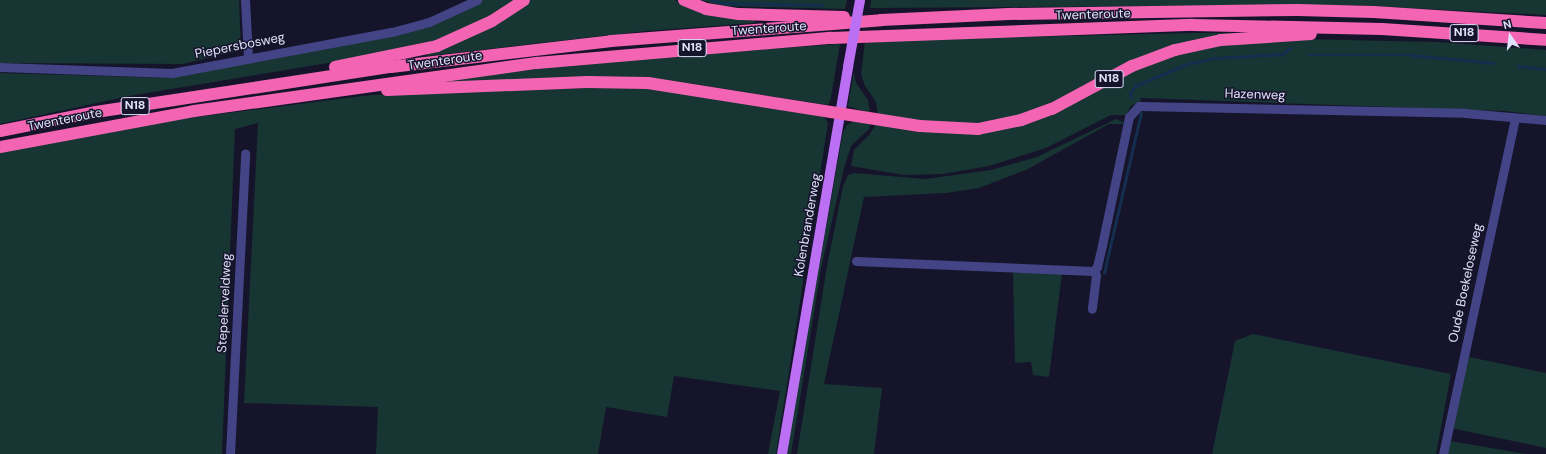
<!DOCTYPE html>
<html>
<head>
<meta charset="utf-8">
<style>
	body { margin:0 }
	#map { position:relative; width:1546px; height:454px; overflow:hidden; background:#16142b; font-family:"DM Sans",sans-serif }
	div>[style] { position:absolute }
	[style*='--x'] { left:calc(var(--x)*1px); top:calc(var(--y)*1px); width:calc(var(--w)*1px); rotate:calc(var(--a)*1deg) }
	.green>* { inset:0; background:#173532 }
	.stream>* { height:2.5px; margin:-1.25px; padding:0 1.25px; transform-origin:1.25px; border-radius:1.25px; background:#142e4f }
	.street>* { height:9px; margin:-4.5px; padding:0 4.5px; transform-origin:4.5px; border-radius:4.5px; background:#434486 }
	.primary>* { height:10px; margin:-5px; padding:0 5px; transform-origin:5px; border-radius:5px; background:#bb70f4 }
	.highway>* { height:12px; margin:-6px; padding:0 6px; transform-origin:6px; border-radius:6px; background:#f365b2 }
	.primary-bridge>* { height:10px; margin:-5px; padding:0 5px; transform-origin:5px; border-radius:5px; background:#bb70f4 }
	span { translate:-50% -50%; white-space:nowrap; text-align:center; line-height:1.15; -webkit-text-stroke:3px #16142b; paint-order:stroke }
	.shield-label span { padding:1px 3px; background:#16142b; border:1px solid; border-radius:3px; -webkit-text-stroke-width:0 }
	.shield-label { font-size:12px; color:#e2e1fd; font-weight:700 }
	.street-label { font-size:13px; color:#e2e1fd }
	.north { position:absolute; left:1490px; top:16px; width:40px; height:40px; -webkit-text-stroke:3px #16142b; paint-order:stroke; rotate:346deg; font-size:11px; font-weight:700; line-height:16px; text-align:center; color:#e2e1fd }
	.north::after { content:''; display:block; margin:auto; width:14px; height:18px; background:#e2e1fd; clip-path:polygon(50% 0,100% 100%,50% 72%,0 100%) }
</style>
</head>
<body>
<div id="map">
	<div class="green">
		<i style="clip-path:polygon(0 0,239px 0,241px 50px,183px 64px,0 63px)"></i>
		<i style="clip-path:polygon(483px 0,517px 0,498px 14px,418px 48px,129px 96px,0 124px,0 73px,167px 78px,430px 26px)"></i>
		<i style="clip-path:polygon(531px 0,675px 0,688px 8px,755px 19px,755px 23px,645px 31px,427px 56px,427px 53px,513px 13px)"></i>
		<i style="clip-path:polygon(701px 0,847px 0,845px 9px,721px 6px)"></i>
		<i style="clip-path:polygon(871px 0,1546px 0,1546px 15px,1352px 5px,870px 8px)"></i>
		<i style="clip-path:polygon(1191px 33px,1291px 33px,1199px 41px,1041px 111px,968px 125px,878px 116px,876px 102px,865px 86px,861px 74px,865px 41px)"></i>
		<i style="clip-path:polygon(1297px 39px,1438px 42px,1546px 50px,1546px 116px,1504px 111px,1140px 98px,1141px 101px,1131px 106px,1126px 115px,1111px 115px,1046px 148px,989px 166px,943px 174px,904px 175px,851px 166px,854px 150px,870px 134px,877px 122px,988px 129px,1156px 60px,1217px 44px)"></i>
		<i style="clip-path:polygon(840px 44px,830px 102px,827px 105px,688px 83px,431px 85px,430px 81px,616px 60px)"></i>
		<i style="clip-path:polygon(854px 72px,856px 83px,868px 100px,870px 113px,848px 106px)"></i>
		<i style="clip-path:polygon(649px 86px,824px 117px,828px 123px,776px 454px,768px 454px,780px 391px,674px 376px,667px 417px,606px 407px,598px 454px,376px 454px,378px 407px,244px 403px,258px 123px,235px 129px,222px 454px,0 454px,0 151px,172px 120px,371px 95px)"></i>
		<i style="clip-path:polygon(1116px 119px,1123px 122px,1124px 124px,1109px 124px,1026px 170px,979px 188px,946px 193px,864px 197px,824px 384px,882px 388px,874px 454px,797px 454px,827px 266px,843px 186px,848px 175px,854px 173px,925px 179px,991px 170px,1037px 157px)"></i>
		<i style="clip-path:polygon(856px 120px,871px 121px,869px 129px,851px 146px,844px 168px,821px 269px,791px 454px,786px 454px,843px 132px,847px 125px)"></i>
		<i style="clip-path:polygon(1013px 273px,1062px 273px,1049px 377px,1033px 375px,1031px 362px,1015px 363px)"></i>
		<i style="clip-path:polygon(1253px 334px,1451px 374px,1436px 454px,1212px 454px,1235px 341px)"></i>
		<i style="clip-path:polygon(1469px 357px,1546px 373px,1546px 448px,1451px 428px)"></i>
		<i style="clip-path:polygon(1450px 441px,1526px 454px,1446px 454px)"></i>
	</div>
	<div class="stream">
		<i style="--x:711;--y:0;--w:12;--a:14"></i>
		<i style="--x:723;--y:3;--w:99;--a:1.2"></i>
		<i style="--x:1307;--y:55;--w:104;--a:0"></i>
		<i style="--x:1411;--y:55;--w:83;--a:5.5"></i>
		<i style="--x:1518;--y:66;--w:28;--a:6"></i>
		<i style="--x:1131;--y:98;--w:5;--a:-101"></i>
		<i style="--x:1130;--y:93;--w:9;--a:-54"></i>
		<i style="--x:1135;--y:86;--w:56;--a:-22.9"></i>
		<i style="--x:1187;--y:64;--w:29;--a:-12"></i>
		<i style="--x:1215;--y:58;--w:68;--a:-3.4"></i>
		<i style="--x:1283;--y:54;--w:9;--a:-41"></i>
		<i style="--x:1104;--y:273;--w:164;--a:-77"></i>
	</div>
	<div class="street">
		<i style="--x:245;--y:0;--w:57;--a:87"></i>
		<i style="--x:0;--y:67;--w:172;--a:2"></i>
		<i style="--x:172;--y:73;--w:224;--a:-10.6"></i>
		<i style="--x:392;--y:32;--w:38;--a:-15"></i>
		<i style="--x:429;--y:22;--w:53;--a:-24.6"></i>
		<i style="--x:856;--y:261;--w:237;--a:2.4"></i>
		<i style="--x:1093;--y:271;--w:5;--a:53"></i>
		<i style="--x:1096;--y:275;--w:34;--a:97"></i>
		<i style="--x:1093;--y:271;--w:6;--a:-45"></i>
		<i style="--x:1097;--y:267;--w:23;--a:-77"></i>
		<i style="--x:1102;--y:245;--w:131;--a:-78.1"></i>
		<i style="--x:1129;--y:117;--w:15;--a:-48"></i>
		<i style="--x:1139;--y:106;--w:326;--a:1.2"></i>
		<i style="--x:1465;--y:113;--w:81;--a:4.9"></i>
		<i style="--x:230;--y:454;--w:301;--a:-87.1"></i>
		<i style="--x:1443;--y:454;--w:344;--a:-77.9"></i>
	</div>
	<div class="primary">
		<i style="--x:782;--y:454;--w:393;--a:-80.3"></i>
	</div>
	<div class="highway">
		<i style="--x:684;--y:0;--w:24;--a:22"></i>
		<i style="--x:706;--y:9;--w:33;--a:9"></i>
		<i style="--x:739;--y:14;--w:105;--a:1.6"></i>
		<i style="--x:335;--y:67;--w:104;--a:-11.6"></i>
		<i style="--x:437;--y:46;--w:60;--a:-24.4"></i>
		<i style="--x:492;--y:21;--w:38;--a:-33"></i>
		<i style="--x:387;--y:90;--w:200;--a:-2.3"></i>
		<i style="--x:587;--y:82;--w:61;--a:0.9"></i>
		<i style="--x:648;--y:83;--w:275;--a:9"></i>
		<i style="--x:920;--y:126;--w:58;--a:3"></i>
		<i style="--x:978;--y:129;--w:44;--a:-11.8"></i>
		<i style="--x:1021;--y:120;--w:33;--a:-20"></i>
		<i style="--x:1052;--y:109;--w:91;--a:-28.3"></i>
		<i style="--x:1132;--y:66;--w:46;--a:-20.4"></i>
		<i style="--x:1175;--y:50;--w:47;--a:-12.3"></i>
		<i style="--x:1221;--y:40;--w:90;--a:-3.8"></i>
		<i style="--x:0;--y:131;--w:98;--a:-11.2"></i>
		<i style="--x:96;--y:112;--w:298;--a:-8.7"></i>
		<i style="--x:391;--y:67;--w:222;--a:-6.7"></i>
		<i style="--x:611;--y:41;--w:271;--a:-4.4"></i>
		<i style="--x:881;--y:20;--w:128;--a:-2.7"></i>
		<i style="--x:1009;--y:14;--w:289;--a:-0.8"></i>
		<i style="--x:1298;--y:10;--w:76;--a:1.5"></i>
		<i style="--x:1374;--y:12;--w:172;--a:3.7"></i>
		<i style="--x:0;--y:147;--w:197;--a:-10.5"></i>
		<i style="--x:194;--y:111;--w:346;--a:-8"></i>
		<i style="--x:537;--y:63;--w:295;--a:-4.9"></i>
		<i style="--x:831;--y:38;--w:362;--a:-2.1"></i>
		<i style="--x:1193;--y:25;--w:189;--a:1.2"></i>
		<i style="--x:1382;--y:29;--w:164;--a:3.8"></i>
	</div>
	<div class="primary-bridge">
		<i style="--x:848;--y:67;--w:68;--a:-79.8"></i>
	</div>
	<div class="shield-label">
		<span style="left:1464px;top:33px">N18</span>
		<span style="left:692px;top:48px">N18</span>
		<span style="left:1109px;top:79px">N18</span>
		<span style="left:135px;top:106px">N18</span>
	</div>
	<div class="street-label">
		<span style="left:1093px;top:15px;rotate:-2deg">Twenteroute</span>
		<span style="left:769px;top:29px;rotate:-4deg">Twenteroute</span>
		<span style="left:240px;top:46px;rotate:-11deg">Piepersbosweg</span>
		<span style="left:445px;top:61px;rotate:-8deg">Twenteroute</span>
		<span style="left:1255px;top:95px;rotate:2deg">Hazenweg</span>
		<span style="left:65px;top:120px;rotate:-11deg">Twenteroute</span>
		<span style="left:808px;top:225px;rotate:-80deg">Kolenbranderweg</span>
		<span style="left:1466px;top:283px;rotate:-78deg">Oude Boekeloseweg</span>
		<span style="left:225px;top:303px;rotate:-87deg">Stepelerveldweg</span>
	</div>
	<div class="north">N</div>
</div>
</body>
</html>
